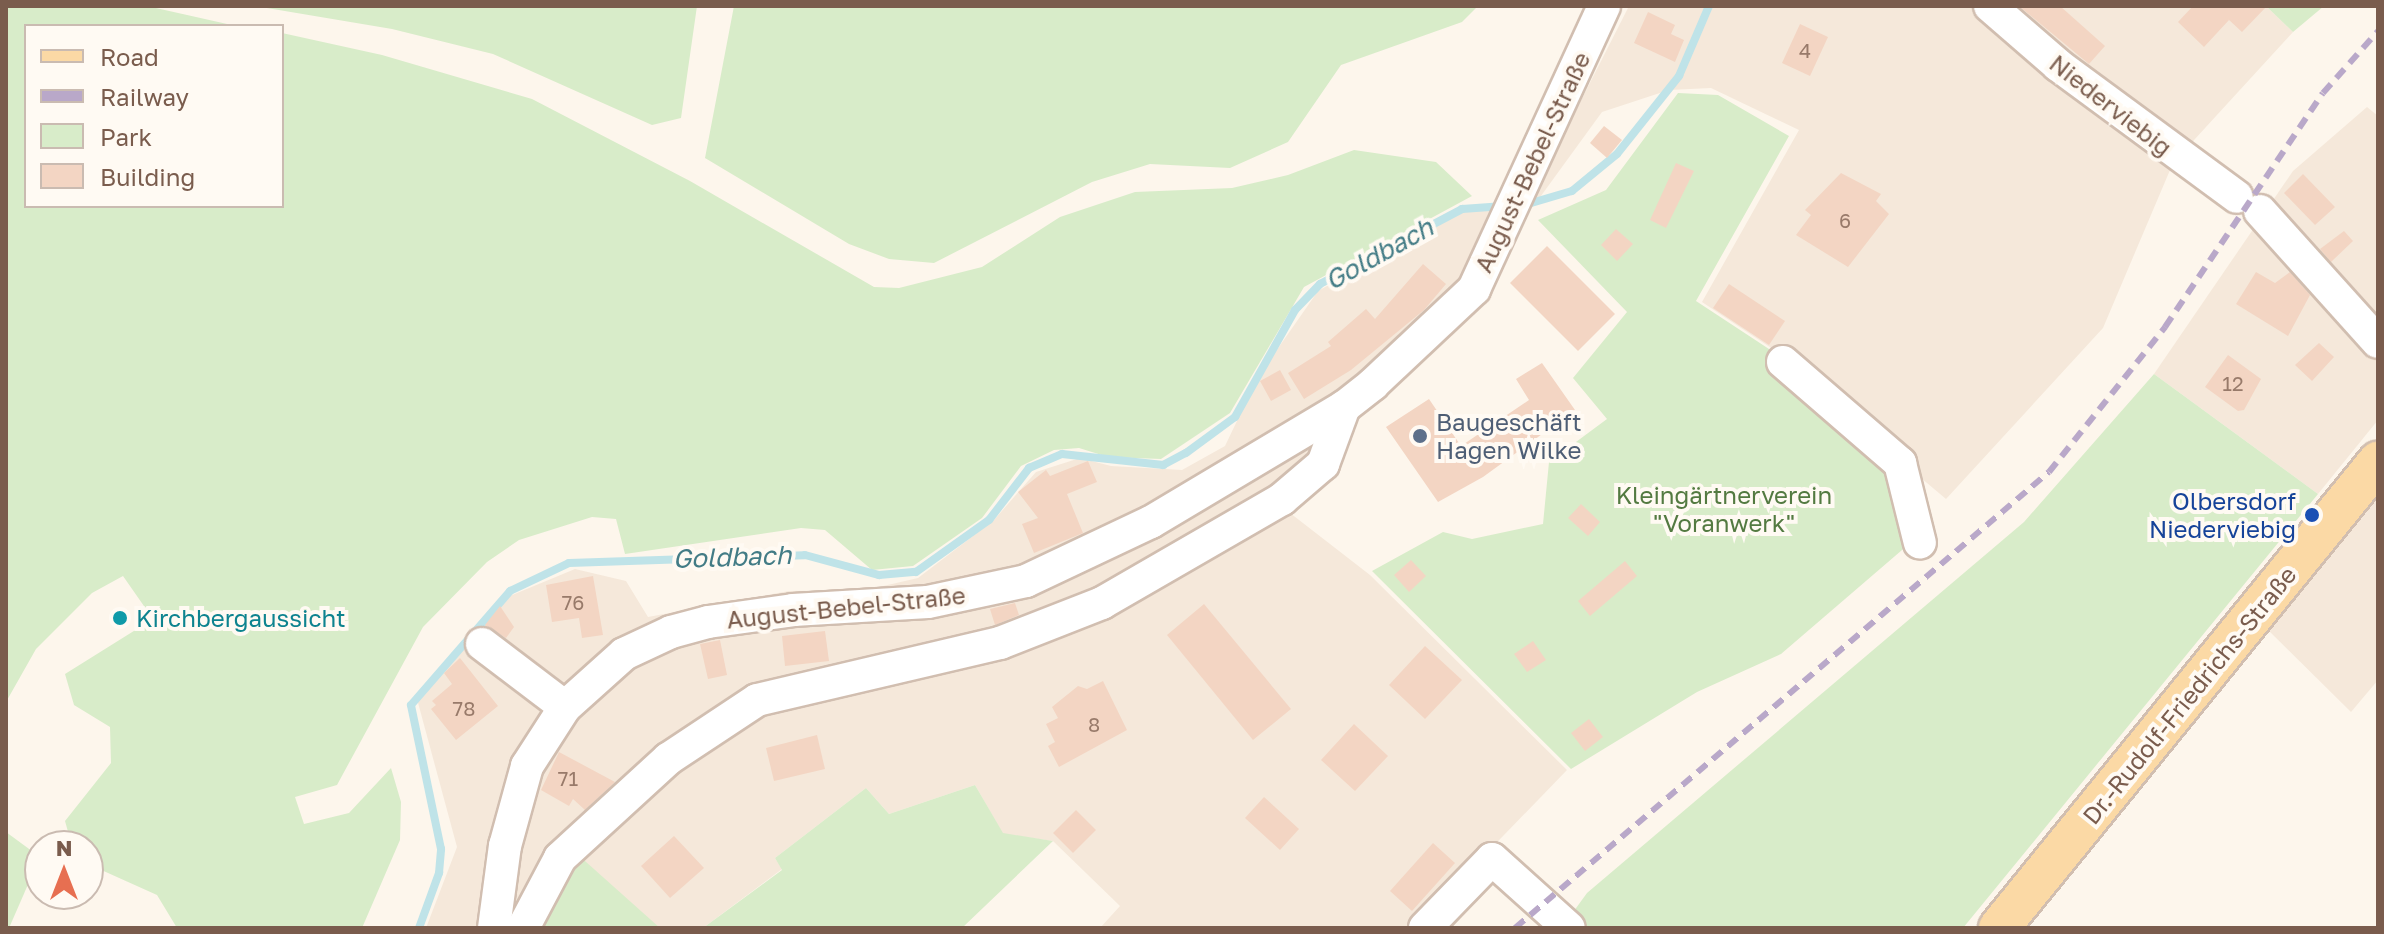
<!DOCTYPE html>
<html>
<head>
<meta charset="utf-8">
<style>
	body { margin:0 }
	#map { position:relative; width:2384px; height:934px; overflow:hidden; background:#fdf6ec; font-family:"Golos Text",sans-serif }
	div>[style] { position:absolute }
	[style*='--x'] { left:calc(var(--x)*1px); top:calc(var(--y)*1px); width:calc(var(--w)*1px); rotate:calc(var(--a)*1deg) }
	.residential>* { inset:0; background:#f5e8da }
	.green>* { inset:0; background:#d8ecc9 }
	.stream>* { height:8px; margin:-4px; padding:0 4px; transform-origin:4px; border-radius:4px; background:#bfe3e8 }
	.building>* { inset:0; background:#f3d5c3 }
	.roads { filter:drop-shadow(2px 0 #d1beb0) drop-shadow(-2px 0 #d1beb0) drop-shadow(0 2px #d1beb0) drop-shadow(0 -2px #d1beb0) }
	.minor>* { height:32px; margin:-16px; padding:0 16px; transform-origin:16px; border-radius:16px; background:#fff }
	.major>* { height:40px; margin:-20px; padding:0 20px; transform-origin:20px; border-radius:20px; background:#fbd9a5 }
	.rail>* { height:6px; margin-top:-3px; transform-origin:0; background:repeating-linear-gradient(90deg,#b9a8c9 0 12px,transparent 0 20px) }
	.dots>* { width:22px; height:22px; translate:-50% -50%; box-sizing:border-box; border:4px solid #fffaf3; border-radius:50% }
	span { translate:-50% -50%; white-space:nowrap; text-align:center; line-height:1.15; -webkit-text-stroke:8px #fffaf3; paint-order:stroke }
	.number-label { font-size:20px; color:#987a6a }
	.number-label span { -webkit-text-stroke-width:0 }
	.street-label { font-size:24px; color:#7a5c4d }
	.service-label { font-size:24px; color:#4e5e75 }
	.left { translate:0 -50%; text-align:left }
	.park-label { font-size:24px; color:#537a41 }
	.transit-label { font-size:24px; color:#164399 }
	.right { translate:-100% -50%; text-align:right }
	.culture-label { font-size:24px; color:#0d838f }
	.water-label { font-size:26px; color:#437c86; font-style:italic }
	.frame { position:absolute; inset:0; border:8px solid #7a5c4d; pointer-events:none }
	.legend { position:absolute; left:24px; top:24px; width:260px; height:184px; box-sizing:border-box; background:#fffaf3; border:2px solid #cabbb1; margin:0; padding:10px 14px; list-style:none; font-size:24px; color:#7a5c4d }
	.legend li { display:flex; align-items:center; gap:16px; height:40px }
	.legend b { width:40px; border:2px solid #cabbb1 }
	.north { position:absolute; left:24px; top:830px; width:80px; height:80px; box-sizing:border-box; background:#fffaf3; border:2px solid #cabbb1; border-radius:50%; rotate:0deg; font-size:22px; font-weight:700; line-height:32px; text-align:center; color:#7a5c4d }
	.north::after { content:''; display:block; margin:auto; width:28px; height:36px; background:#e76f51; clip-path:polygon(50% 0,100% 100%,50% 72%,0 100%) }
</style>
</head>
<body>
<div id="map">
	<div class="residential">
		<i style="clip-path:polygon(1629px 6px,2266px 6px,2293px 32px,2173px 163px,2103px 328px,1946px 499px,1800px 376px,1803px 369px,1702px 302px,1799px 130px,1711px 88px,1669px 90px,1602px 112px,1538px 200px,1448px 298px,1281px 506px,1370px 575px,1567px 770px,1414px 928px,1100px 928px,1120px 906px,1053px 841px,1003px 834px,975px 785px,889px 814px,866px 788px,775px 858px,782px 869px,703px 928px,426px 928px,457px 847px,417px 699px,505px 598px,575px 569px,626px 581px,648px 617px,789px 591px,866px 590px,918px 578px,994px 520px,1036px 472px,1080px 458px,1111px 466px,1182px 470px,1225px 446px,1258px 377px,1318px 291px,1467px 209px,1534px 193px)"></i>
		<i style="clip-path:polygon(2367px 107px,2378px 116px,2378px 420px,2318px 494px,2154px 374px,2293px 171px)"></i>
		<i style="clip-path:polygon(2378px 486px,2378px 680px,2351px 712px,2267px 629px)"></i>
	</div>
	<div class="green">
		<i style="clip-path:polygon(6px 6px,147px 6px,236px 26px,26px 26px,26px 206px,282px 206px,282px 33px,382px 55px,532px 99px,690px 181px,874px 287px,899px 288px,982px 267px,1060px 217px,1135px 192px,1232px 188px,1288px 175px,1354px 150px,1436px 162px,1472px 196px,1304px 287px,1230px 413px,1161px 459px,1108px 457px,1079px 448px,1054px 450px,1021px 466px,982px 518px,913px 566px,872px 570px,825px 530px,801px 528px,625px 554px,616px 519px,592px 517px,519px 540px,487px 562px,423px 627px,337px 785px,295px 797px,304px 824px,349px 813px,391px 768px,401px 802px,400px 840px,362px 928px,177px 928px,157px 895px,88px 864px,88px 846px,72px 846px,65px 821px,111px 763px,110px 727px,74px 705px,65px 674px,153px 619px,123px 576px,92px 593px,36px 649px,6px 702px)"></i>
		<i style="clip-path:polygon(255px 6px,697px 6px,681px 118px,652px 125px,493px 54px,392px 29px)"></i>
		<i style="clip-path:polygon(734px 6px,1478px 6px,1462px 22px,1341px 65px,1288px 142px,1230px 168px,1150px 164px,1092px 182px,934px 263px,889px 259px,849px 244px,705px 158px)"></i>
		<i style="clip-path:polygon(2266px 6px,2324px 6px,2293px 32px)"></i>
		<i style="clip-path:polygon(1678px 93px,1718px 95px,1789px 136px,1696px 301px,1801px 370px,1900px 463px,1916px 538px,1781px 654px,1697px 692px,1571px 769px,1372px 571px,1443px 532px,1472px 539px,1543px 524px,1549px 462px,1607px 419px,1573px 378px,1627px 312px,1538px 220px,1606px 190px)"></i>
		<i style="clip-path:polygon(2154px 374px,2318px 494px,1963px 928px,1585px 928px,1571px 915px,1587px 893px,2024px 522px)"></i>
		<i style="clip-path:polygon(975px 785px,1003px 833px,1053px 841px,962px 928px,703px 928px,782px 870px,775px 858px,866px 788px,889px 814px)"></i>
		<i style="clip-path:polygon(6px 832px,40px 857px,9px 928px,6px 928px)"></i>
		<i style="clip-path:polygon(576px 853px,660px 928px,532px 928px)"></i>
	</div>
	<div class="stream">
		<i style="--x:1521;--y:206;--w:53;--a:-16.4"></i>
		<i style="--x:1572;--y:191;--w:58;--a:-39.4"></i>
		<i style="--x:1617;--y:154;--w:100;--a:-51.5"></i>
		<i style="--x:1679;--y:76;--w:76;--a:-66.8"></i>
		<i style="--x:419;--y:928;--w:59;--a:-70"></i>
		<i style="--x:439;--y:873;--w:24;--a:-85"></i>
		<i style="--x:441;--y:849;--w:147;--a:-101.8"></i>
		<i style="--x:411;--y:705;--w:151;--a:-49"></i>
		<i style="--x:510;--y:591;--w:65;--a:-25.4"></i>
		<i style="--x:569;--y:563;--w:236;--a:-1.9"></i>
		<i style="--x:805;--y:555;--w:77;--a:15.1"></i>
		<i style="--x:879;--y:575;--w:37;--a:-5"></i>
		<i style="--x:916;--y:572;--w:90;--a:-35.5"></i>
		<i style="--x:989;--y:520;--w:66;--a:-52.4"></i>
		<i style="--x:1029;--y:468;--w:36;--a:-23"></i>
		<i style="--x:1062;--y:454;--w:102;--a:6.2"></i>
		<i style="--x:1163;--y:465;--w:26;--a:-28"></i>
		<i style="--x:1186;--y:453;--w:61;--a:-36.3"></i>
		<i style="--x:1235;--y:417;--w:123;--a:-60.7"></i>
		<i style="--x:1295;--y:310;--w:36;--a:-46"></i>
		<i style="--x:1320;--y:284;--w:161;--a:-27.8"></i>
		<i style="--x:1462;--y:209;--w:42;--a:-4.1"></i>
	</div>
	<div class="building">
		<i style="clip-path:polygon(2019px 6px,2060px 6px,2105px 46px,2089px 64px)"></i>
		<i style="clip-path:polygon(2193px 6px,2267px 6px,2242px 32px,2215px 7px,2229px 20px,2204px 47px,2178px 22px)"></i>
		<i style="clip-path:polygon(1648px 12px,1675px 25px,1671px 34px,1684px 40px,1675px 62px,1634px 43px)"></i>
		<i style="clip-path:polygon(1800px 24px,1828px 37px,1810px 76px,1782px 63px)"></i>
		<i style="clip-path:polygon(1604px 126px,1622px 140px,1607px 158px,1590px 143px)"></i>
		<i style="clip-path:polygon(1676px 163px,1694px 171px,1666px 228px,1650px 220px)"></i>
		<i style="clip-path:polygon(1841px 173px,1881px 194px,1876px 201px,1889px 214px,1848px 267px,1796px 235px,1811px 215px,1805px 210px)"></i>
		<i style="clip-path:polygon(2303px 174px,2335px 207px,2315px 225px,2284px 193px)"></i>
		<i style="clip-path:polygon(1616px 229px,1633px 244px,1617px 261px,1601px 245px)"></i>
		<i style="clip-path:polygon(2344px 231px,2353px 241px,2331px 262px,2320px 249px)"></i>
		<i style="clip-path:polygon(1547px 246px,1615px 314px,1578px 351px,1510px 283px)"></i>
		<i style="clip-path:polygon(1423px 264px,1446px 284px,1424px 310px,1351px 370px,1304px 399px,1288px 373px,1331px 346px,1328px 342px,1366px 309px,1375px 319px)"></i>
		<i style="clip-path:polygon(2256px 272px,2275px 283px,2290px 272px,2310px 295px,2288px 336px,2236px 304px)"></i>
		<i style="clip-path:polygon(1729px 284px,1785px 321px,1769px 345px,1713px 308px)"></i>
		<i style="clip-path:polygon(2319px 343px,2334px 357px,2312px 381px,2295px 365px)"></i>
		<i style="clip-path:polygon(2228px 355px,2261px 379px,2244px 410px,2238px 411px,2205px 387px)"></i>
		<i style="clip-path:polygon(1542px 363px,1575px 410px,1483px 477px,1438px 502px,1386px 427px,1429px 399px,1461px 446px,1529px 400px,1516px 379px)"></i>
		<i style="clip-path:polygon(1280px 370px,1291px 390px,1271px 401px,1260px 381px)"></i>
		<i style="clip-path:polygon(1088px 461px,1097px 482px,1067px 494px,1083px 533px,1034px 553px,1022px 524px,1038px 518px,1018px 492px,1046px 470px,1050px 476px)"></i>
		<i style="clip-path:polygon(1581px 504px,1600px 522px,1588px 536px,1568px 518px)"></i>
		<i style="clip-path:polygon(1411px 560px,1426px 576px,1409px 592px,1394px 575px)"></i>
		<i style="clip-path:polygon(1625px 561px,1637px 576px,1590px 616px,1578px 601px)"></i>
		<i style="clip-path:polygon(593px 576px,603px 635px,582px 638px,579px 618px,552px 622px,546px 585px)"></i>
		<i style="clip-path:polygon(1015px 603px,1019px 615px,995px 625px,990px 609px)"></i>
		<i style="clip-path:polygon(1204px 604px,1291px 709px,1253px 740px,1167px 635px)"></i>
		<i style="clip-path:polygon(500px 606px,514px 627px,506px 638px,485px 625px)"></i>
		<i style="clip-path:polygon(825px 631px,829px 661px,785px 666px,782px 636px)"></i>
		<i style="clip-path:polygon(720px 640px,727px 675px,708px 679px,700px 644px)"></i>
		<i style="clip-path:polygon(1533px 641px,1546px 660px,1527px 672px,1514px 654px)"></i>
		<i style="clip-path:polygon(1425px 646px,1462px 680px,1425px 719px,1389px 685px)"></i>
		<i style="clip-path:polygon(460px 658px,498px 706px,456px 740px,431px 709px,436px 705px,432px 701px,452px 684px,444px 673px)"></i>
		<i style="clip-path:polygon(1103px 681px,1127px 730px,1059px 767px,1048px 746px,1055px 742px,1046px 724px,1058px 718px,1052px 707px,1078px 686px,1087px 689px)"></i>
		<i style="clip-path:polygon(1589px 719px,1603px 737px,1585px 751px,1571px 733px)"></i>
		<i style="clip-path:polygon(1354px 724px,1388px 756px,1355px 791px,1321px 760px)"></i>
		<i style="clip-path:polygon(817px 735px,825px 769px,774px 781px,766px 748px)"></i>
		<i style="clip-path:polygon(559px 752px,615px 782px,585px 810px,573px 799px,569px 806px,541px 790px)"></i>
		<i style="clip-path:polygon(1264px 797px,1299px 829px,1280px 850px,1245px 818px)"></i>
		<i style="clip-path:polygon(1076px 810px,1096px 830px,1073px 853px,1053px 833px)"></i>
		<i style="clip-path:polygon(674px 836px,704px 868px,670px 898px,641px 866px)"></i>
		<i style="clip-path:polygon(1433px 843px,1455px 863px,1412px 911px,1390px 891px)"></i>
	</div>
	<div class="roads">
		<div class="minor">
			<i style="--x:1990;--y:6;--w:90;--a:40.9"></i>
			<i style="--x:2058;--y:65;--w:222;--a:36.4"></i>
			<i style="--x:2260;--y:211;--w:176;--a:48"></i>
			<i style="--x:1783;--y:362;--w:155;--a:40.8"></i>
			<i style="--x:1900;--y:463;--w:82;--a:76"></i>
			<i style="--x:482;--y:644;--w:104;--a:37.2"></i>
			<i style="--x:494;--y:928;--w:83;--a:-82.4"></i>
			<i style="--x:505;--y:846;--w:83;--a:-74.6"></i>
			<i style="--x:527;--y:766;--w:70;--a:-57.2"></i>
			<i style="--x:565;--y:707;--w:79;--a:-41.9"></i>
			<i style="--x:624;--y:654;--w:52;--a:-25.1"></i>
			<i style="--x:671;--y:632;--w:38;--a:-15"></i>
			<i style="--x:708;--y:622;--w:86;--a:-8"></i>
			<i style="--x:793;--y:610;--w:135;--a:-3.4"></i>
			<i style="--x:928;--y:602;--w:100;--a:-12.1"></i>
			<i style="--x:1026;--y:581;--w:138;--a:-25.3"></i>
			<i style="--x:1151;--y:522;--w:225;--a:-30.8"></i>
			<i style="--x:1344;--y:407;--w:37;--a:-38"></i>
			<i style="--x:1373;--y:384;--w:139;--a:-43.2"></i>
			<i style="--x:1474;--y:289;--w:311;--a:-65.3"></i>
			<i style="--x:523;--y:928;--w:79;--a:-62.1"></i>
			<i style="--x:560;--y:858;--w:147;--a:-42.5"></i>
			<i style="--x:668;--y:759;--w:107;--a:-33.5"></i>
			<i style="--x:757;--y:700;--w:250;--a:-13.2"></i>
			<i style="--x:1000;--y:643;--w:110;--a:-21.4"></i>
			<i style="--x:1102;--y:603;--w:208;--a:-30"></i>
			<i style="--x:1282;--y:499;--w:54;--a:-40.5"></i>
			<i style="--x:1323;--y:464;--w:61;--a:-69.8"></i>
			<i style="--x:1425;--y:928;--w:96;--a:-45.8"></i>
			<i style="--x:1492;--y:859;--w:103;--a:41.9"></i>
		</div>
		<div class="major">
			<i style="--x:1999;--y:928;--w:601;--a:-50.88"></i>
		</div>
	</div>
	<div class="rail">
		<i style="--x:1515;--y:928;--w:702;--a:-40.5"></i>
		<i style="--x:2049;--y:472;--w:186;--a:-51.3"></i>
		<i style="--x:2165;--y:327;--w:282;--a:-56"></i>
		<i style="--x:2323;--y:93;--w:83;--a:-48.4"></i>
	</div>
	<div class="dots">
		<i style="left:1420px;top:436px;background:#5c6f8a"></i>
		<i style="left:2312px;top:515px;background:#1a4fb4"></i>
		<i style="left:120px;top:618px;background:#0f9aa8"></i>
	</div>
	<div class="number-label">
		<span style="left:1805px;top:50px">4</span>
		<span style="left:1845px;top:220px">6</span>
		<span style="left:2233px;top:383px">12</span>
		<span style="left:573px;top:602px">76</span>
		<span style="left:464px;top:708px">78</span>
		<span style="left:1094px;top:724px">8</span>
		<span style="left:568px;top:778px">71</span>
	</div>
	<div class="street-label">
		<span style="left:2111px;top:105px;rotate:38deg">Niederviebig</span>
		<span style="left:1532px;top:162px;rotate:-65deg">August-Bebel-Straße</span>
		<span style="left:846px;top:607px;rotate:-6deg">August-Bebel-Straße</span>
		<span style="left:2189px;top:695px;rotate:-51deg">Dr.-Rudolf-Friedrichs-Straße</span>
	</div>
	<div class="service-label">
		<span class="left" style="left:1436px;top:436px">Baugeschäft<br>Hagen Wilke</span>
	</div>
	<div class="park-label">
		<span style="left:1724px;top:509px">Kleingärtnerverein<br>"Voranwerk"</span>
	</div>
	<div class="transit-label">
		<span class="right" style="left:2296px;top:515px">Olbersdorf<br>Niederviebig</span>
	</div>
	<div class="culture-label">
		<span class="left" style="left:136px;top:618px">Kirchbergaussicht</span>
	</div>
	<div class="water-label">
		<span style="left:1379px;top:254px;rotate:-29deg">Goldbach</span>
		<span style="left:732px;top:557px;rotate:-2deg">Goldbach</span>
	</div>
	<div class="frame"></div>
	<ul class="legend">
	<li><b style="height:10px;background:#fbd9a5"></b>Road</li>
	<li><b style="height:10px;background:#b9a8c9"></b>Railway</li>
	<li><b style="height:22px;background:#d8ecc9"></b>Park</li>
	<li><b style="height:22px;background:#f3d5c3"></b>Building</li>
	</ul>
	<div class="north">N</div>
</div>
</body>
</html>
